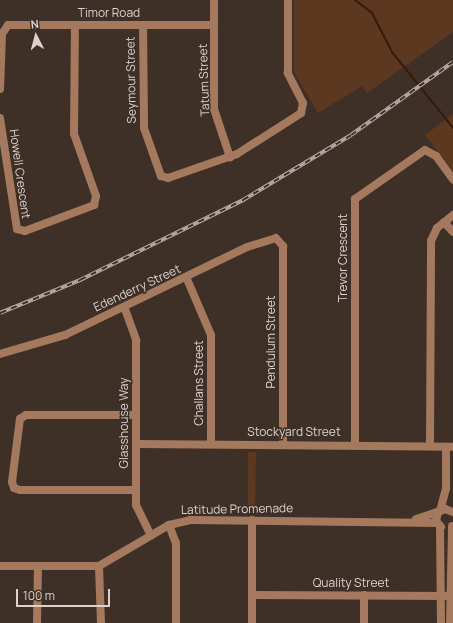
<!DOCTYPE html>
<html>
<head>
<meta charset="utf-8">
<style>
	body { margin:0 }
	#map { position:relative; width:453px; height:623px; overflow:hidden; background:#3e3027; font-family:Manrope,sans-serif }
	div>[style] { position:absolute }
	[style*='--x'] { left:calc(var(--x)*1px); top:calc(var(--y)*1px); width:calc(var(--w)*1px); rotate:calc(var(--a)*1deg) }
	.green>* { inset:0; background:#5c3821 }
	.stream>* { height:2px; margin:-1px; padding:0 1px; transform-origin:1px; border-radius:1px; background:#381b07 }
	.minor>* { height:8px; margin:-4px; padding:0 4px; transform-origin:4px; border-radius:4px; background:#a5795d }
	.rail>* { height:3.5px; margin-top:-1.75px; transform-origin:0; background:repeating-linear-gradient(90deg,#3e3027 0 6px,#b9aea8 0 12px); box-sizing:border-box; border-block:1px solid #b9aea8 }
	span { translate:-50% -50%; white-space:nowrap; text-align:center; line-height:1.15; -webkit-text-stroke:3px #3e3027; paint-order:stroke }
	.street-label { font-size:12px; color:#dcd2cd }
	.north { position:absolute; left:16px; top:16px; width:40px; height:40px; -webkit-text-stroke:3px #3e3027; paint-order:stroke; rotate:354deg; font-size:11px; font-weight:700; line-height:16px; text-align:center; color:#dcd2cd }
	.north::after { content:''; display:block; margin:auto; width:14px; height:18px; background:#dcd2cd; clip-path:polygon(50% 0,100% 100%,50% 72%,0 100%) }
	.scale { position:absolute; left:16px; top:589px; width:94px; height:18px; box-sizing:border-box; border:2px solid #dcd2cd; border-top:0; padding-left:5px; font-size:12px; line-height:14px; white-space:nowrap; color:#dcd2cd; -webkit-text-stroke:3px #3e3027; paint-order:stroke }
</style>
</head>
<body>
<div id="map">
	<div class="green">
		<i style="clip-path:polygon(294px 0,453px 0,453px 32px,367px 93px,362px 86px,318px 113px,294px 72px)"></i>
		<i style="clip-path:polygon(453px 114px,453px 172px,425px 135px)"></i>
		<i style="clip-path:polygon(248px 452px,256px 452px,255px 511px,248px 511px)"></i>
	</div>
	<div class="stream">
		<i style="--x:355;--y:0;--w:21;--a:37"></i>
		<i style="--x:372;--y:13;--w:44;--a:62.9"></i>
		<i style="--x:392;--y:52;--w:97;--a:51.2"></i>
	</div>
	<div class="minor">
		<i style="--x:214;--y:0;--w:109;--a:90"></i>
		<i style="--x:214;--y:109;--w:51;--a:71.6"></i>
		<i style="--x:143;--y:25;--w:103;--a:89.4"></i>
		<i style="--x:144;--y:128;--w:51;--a:70.5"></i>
		<i style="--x:161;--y:176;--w:7;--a:16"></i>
		<i style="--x:168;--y:178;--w:73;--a:-19.2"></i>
		<i style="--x:237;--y:154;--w:76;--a:-32.6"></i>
		<i style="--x:301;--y:113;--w:10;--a:-79"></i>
		<i style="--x:303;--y:103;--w:34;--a:-117"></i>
		<i style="--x:288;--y:73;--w:73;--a:-90"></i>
		<i style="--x:0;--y:89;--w:55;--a:-87.9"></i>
		<i style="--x:2;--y:34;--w:11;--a:-56"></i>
		<i style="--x:8;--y:25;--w:206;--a:0"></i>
		<i style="--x:0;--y:118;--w:112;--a:81.3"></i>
		<i style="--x:17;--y:229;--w:8;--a:14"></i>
		<i style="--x:25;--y:231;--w:74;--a:-20.6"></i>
		<i style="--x:94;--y:205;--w:9;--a:-77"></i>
		<i style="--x:96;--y:196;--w:66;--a:-109.5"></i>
		<i style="--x:74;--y:134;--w:109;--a:-89.5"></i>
		<i style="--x:444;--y:222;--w:13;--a:48"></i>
		<i style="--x:187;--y:279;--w:61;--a:66.8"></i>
		<i style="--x:211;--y:335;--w:109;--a:90"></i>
		<i style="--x:125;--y:309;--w:33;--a:70"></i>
		<i style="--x:136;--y:340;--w:165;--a:90"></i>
		<i style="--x:136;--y:505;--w:34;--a:64"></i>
		<i style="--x:0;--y:354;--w:68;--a:-16.3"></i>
		<i style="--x:65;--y:335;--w:202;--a:-25.8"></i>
		<i style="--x:247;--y:247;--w:30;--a:-17"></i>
		<i style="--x:276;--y:238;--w:11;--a:49"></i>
		<i style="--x:283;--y:246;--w:198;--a:90"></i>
		<i style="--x:136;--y:444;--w:317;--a:0.5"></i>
		<i style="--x:355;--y:444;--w:245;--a:-90"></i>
		<i style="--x:355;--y:199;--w:85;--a:-35"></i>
		<i style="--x:425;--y:150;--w:13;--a:29"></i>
		<i style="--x:436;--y:156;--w:29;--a:54"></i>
		<i style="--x:430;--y:445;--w:204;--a:-89.7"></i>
		<i style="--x:431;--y:241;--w:14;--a:-65"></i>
		<i style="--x:437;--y:228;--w:21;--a:-39"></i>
		<i style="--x:136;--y:490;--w:116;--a:180"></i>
		<i style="--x:20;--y:490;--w:6;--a:-162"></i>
		<i style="--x:14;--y:488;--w:6;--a:-108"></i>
		<i style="--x:12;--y:482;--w:64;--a:-82.8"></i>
		<i style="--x:20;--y:419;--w:7;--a:-34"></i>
		<i style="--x:26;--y:415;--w:110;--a:0"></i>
		<i style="--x:440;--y:511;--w:24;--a:-75"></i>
		<i style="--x:446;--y:488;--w:41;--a:-90"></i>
		<i style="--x:416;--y:519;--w:23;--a:-18"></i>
		<i style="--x:169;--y:525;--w:19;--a:69"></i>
		<i style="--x:176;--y:543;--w:80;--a:90"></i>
		<i style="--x:440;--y:526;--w:97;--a:89.4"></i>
		<i style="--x:441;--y:527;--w:8;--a:-130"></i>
		<i style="--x:436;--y:521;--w:9;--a:-77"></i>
		<i style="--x:438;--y:512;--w:8;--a:-23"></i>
		<i style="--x:445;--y:509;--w:9;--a:21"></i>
		<i style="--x:0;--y:566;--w:99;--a:0"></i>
		<i style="--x:99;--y:566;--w:81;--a:-30.4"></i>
		<i style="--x:169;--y:525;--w:22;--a:-13"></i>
		<i style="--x:190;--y:520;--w:247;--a:0.7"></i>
		<i style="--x:99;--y:566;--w:57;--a:88"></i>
		<i style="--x:252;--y:595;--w:198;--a:0.3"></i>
		<i style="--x:37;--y:623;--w:57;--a:-89"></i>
		<i style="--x:252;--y:623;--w:103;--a:-90"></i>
		<i style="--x:364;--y:623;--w:28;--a:-90"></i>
		<i style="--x:450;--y:623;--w:97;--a:-88.8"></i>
	</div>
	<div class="rail">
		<i style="--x:0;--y:313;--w:87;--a:-22.4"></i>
		<i style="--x:80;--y:280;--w:182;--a:-26.1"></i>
		<i style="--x:243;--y:200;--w:126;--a:-31"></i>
		<i style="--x:351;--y:135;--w:125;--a:-35.6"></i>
	</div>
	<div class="street-label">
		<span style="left:109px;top:13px">Timor Road</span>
		<span style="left:131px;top:80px;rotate:-91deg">Seymour Street</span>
		<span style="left:204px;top:80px;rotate:-92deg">Tatum Street</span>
		<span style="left:20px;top:174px;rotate:82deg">Howell Crescent</span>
		<span style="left:343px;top:258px;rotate:-90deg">Trevor Crescent</span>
		<span style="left:137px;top:288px;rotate:-25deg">Edenderry Street</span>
		<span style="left:271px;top:342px;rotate:-90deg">Pendulum Street</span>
		<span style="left:199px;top:383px;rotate:-90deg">Challans Street</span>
		<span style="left:124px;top:423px;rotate:-90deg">Glasshouse Way</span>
		<span style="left:294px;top:432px">Stockyard Street</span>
		<span style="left:237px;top:509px;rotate:-1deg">Latitude Promenade</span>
		<span style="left:351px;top:583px">Quality Street</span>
	</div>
	<div class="north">N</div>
	<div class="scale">100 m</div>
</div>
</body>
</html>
